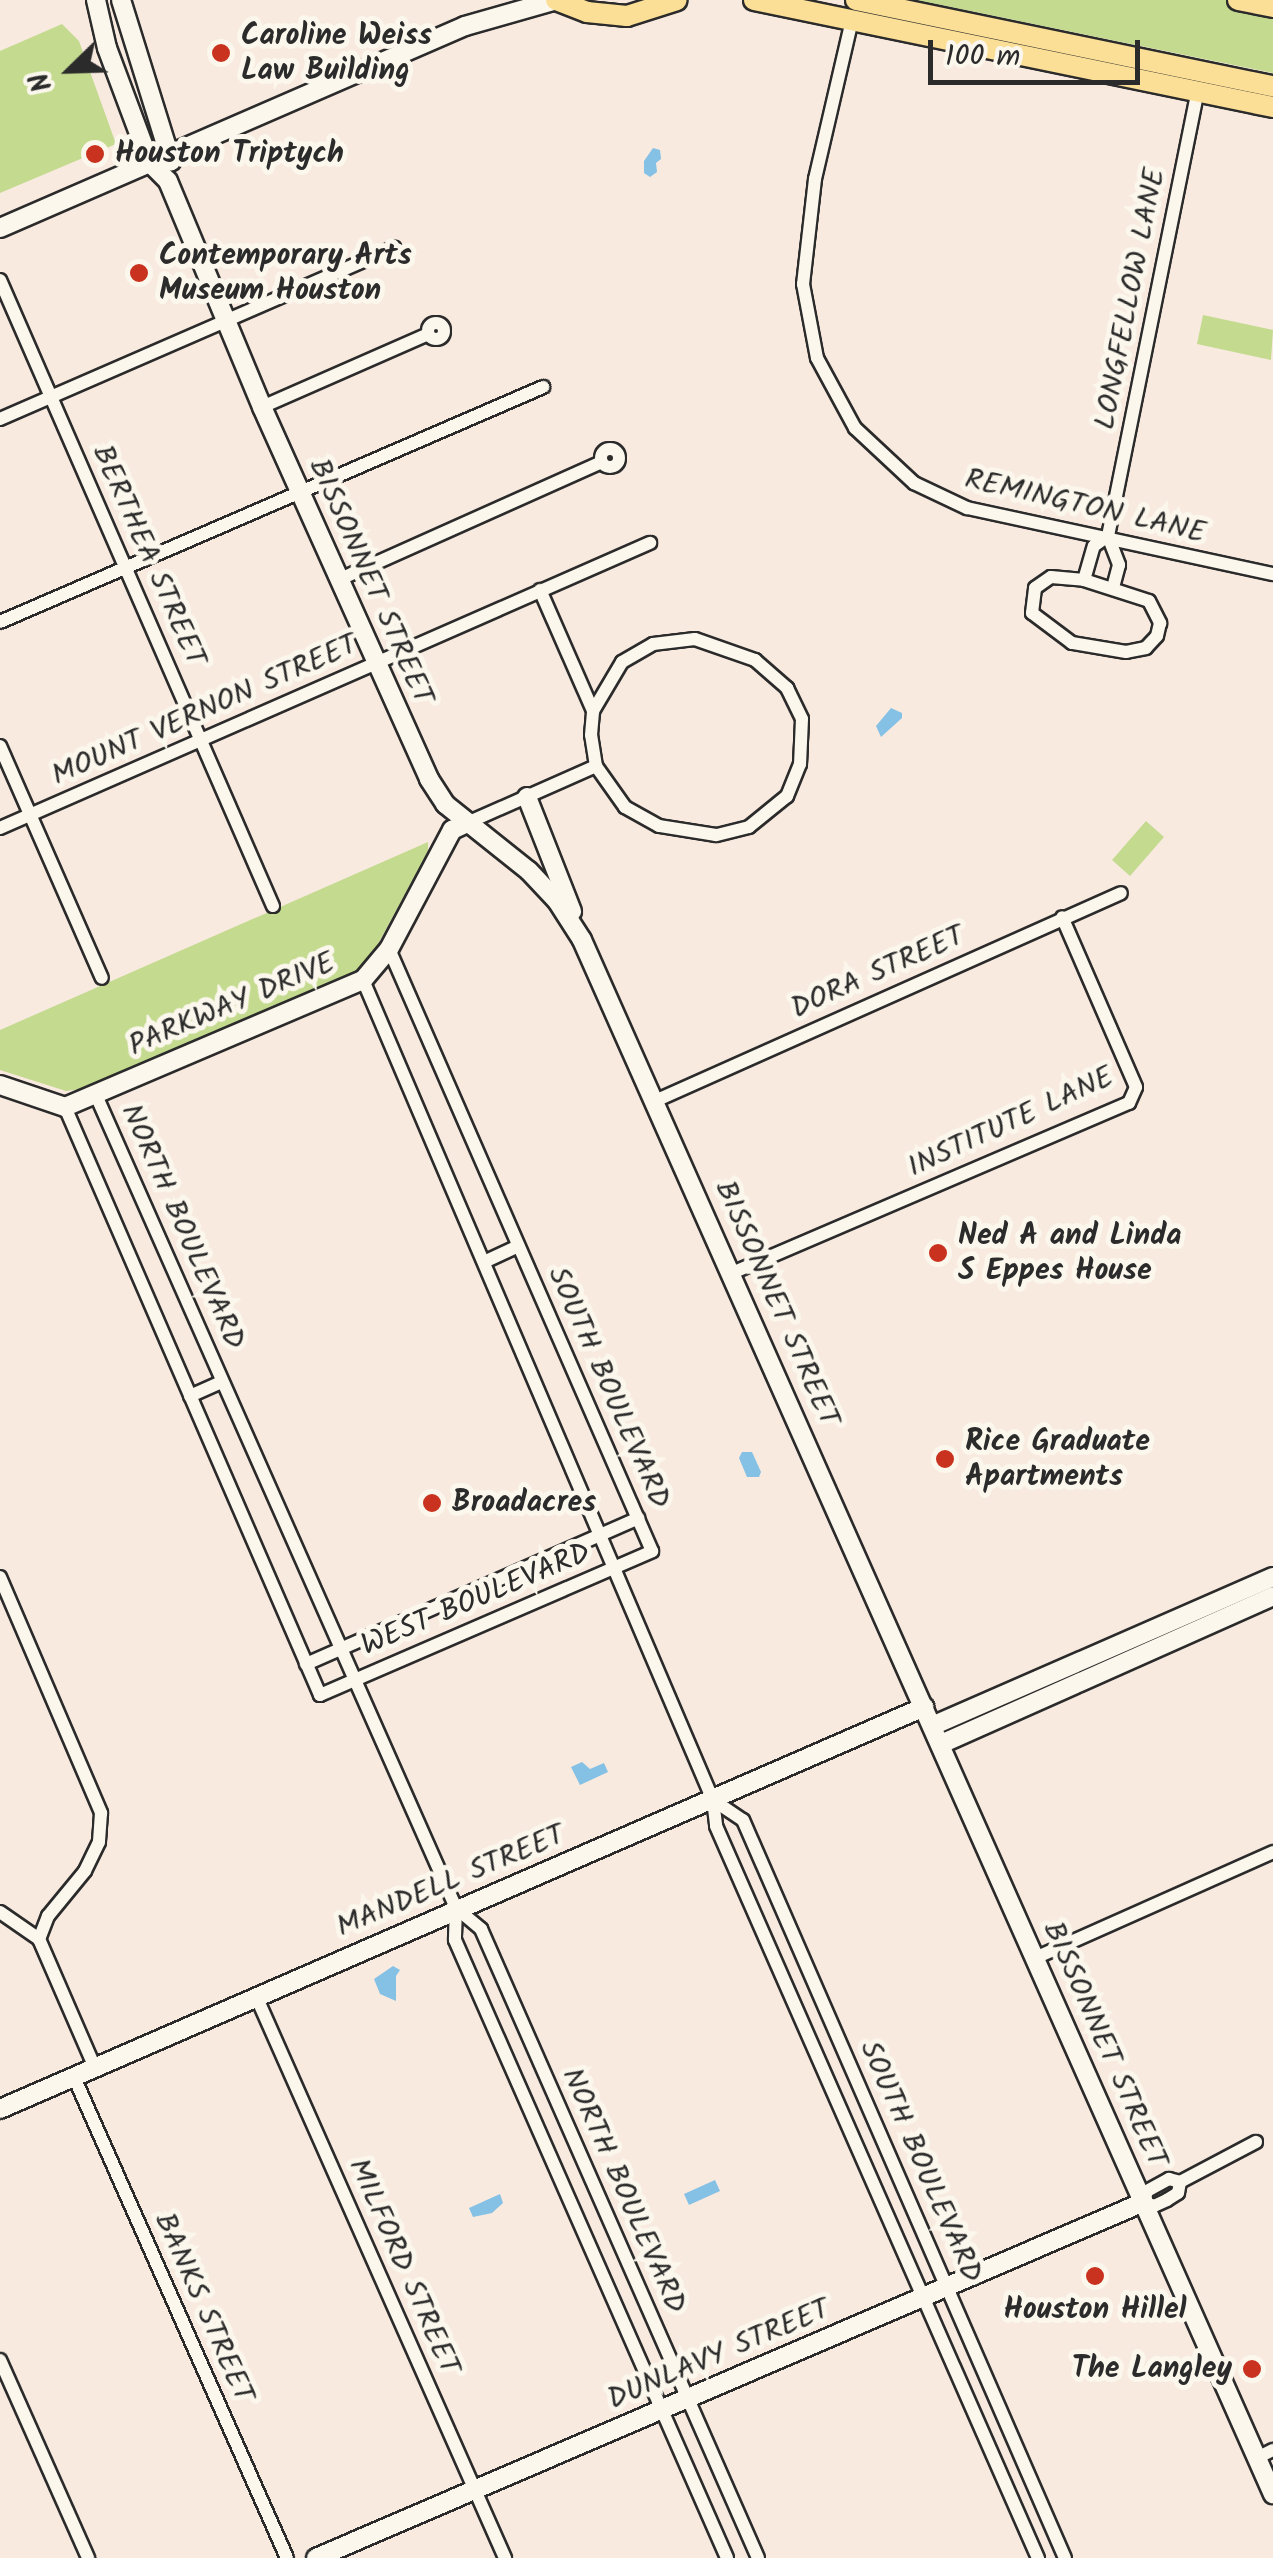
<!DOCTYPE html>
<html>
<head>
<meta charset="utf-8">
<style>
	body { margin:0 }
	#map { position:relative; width:1273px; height:2558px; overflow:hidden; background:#f9eae0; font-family:Kalam,sans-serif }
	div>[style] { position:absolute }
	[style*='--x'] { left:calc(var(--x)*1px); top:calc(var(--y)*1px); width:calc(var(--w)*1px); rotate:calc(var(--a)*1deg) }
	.green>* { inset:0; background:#c3da8f }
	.water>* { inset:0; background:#85c0e5 }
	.roads { filter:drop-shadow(2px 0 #2b2b2b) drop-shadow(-2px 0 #2b2b2b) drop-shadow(0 2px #2b2b2b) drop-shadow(0 -2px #2b2b2b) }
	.street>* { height:12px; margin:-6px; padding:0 6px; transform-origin:6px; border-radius:6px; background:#fbf7ec }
	.street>.ring { margin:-6px; padding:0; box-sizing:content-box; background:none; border:12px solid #fbf7ec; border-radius:50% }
	.secondary>* { height:18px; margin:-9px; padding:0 9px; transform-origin:9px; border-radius:9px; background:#fbf7ec }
	.primary>* { height:20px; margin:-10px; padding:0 10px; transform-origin:10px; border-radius:10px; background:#fbdf96 }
	.dots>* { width:28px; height:28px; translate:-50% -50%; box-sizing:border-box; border:5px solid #fbf7ec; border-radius:50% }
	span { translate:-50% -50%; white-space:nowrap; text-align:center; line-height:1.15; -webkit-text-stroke:10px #fbf7ec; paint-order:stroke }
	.poi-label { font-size:30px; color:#2b2b2b; font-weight:700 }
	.left { translate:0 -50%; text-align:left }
	.right { translate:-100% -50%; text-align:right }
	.street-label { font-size:30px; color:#2b2b2b }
	.north { position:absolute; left:20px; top:20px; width:100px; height:100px; -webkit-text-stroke:8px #fbf7ec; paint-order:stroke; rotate:247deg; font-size:28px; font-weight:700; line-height:40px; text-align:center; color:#2b2b2b }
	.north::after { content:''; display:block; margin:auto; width:35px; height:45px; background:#2b2b2b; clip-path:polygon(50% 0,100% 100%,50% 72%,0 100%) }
	.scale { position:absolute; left:928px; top:40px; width:212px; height:45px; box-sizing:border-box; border:5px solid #2b2b2b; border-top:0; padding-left:12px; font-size:30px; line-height:35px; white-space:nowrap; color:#2b2b2b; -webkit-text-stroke:8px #fbf7ec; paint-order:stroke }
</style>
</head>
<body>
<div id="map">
	<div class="green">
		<i style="clip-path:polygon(916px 0,1273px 0,1273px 73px)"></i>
		<i style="clip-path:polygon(62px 24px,79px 41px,116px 144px,0 193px,0 51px)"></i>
		<i style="clip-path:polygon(1203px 315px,1273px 330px,1271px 360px,1197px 344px)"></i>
		<i style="clip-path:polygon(1146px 821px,1164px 837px,1130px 876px,1112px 860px)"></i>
		<i style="clip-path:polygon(428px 842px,428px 851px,369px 961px,356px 971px,81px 1089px,66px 1091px,0 1070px,0 1030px)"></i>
	</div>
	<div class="water">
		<i style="clip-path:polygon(653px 148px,660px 150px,661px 159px,656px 163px,657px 172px,650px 177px,644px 173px,644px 161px)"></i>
		<i style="clip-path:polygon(891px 708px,902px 713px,902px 718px,881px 737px,876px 726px)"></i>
		<i style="clip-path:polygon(742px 1452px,752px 1452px,761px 1472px,759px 1477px,747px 1477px,739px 1458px)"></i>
		<i style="clip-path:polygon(582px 1762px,590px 1769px,604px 1763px,608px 1772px,580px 1785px,571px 1767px)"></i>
		<i style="clip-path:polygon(393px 1966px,400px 1970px,396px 1976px,396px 2001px,380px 1994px,374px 1979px)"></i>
		<i style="clip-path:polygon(715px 2180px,720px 2191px,689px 2205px,684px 2194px)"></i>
		<i style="clip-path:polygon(500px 2194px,503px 2203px,492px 2213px,473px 2217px,469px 2208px)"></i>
	</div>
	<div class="roads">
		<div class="street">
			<i style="--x:852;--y:20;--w:163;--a:103.1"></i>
			<i style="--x:815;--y:179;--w:106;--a:96.5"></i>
			<i style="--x:803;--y:284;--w:75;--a:79.3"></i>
			<i style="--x:817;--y:358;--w:80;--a:61.5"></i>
			<i style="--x:855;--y:428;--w:81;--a:43"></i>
			<i style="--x:914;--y:483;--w:59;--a:25.3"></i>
			<i style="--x:967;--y:508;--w:313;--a:12.2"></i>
			<i style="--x:0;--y:280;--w:683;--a:66.44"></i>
			<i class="ring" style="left:428px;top:323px;width:4px;height:4px"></i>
			<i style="--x:262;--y:407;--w:181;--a:-23.7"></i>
			<i style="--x:0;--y:419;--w:430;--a:-23.5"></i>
			<i class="ring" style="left:601px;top:449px;width:6px;height:6px"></i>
			<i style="--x:1108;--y:536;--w:457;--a:-78.6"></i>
			<i style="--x:1108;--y:536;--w:31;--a:69"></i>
			<i style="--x:1119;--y:565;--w:24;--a:105"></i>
			<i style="--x:1051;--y:577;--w:33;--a:5"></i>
			<i style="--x:1084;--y:580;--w:68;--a:17.9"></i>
			<i style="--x:1149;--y:601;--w:25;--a:63"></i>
			<i style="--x:1160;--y:623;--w:13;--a:103"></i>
			<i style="--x:1157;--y:636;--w:16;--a:133"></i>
			<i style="--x:1146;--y:648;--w:20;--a:169"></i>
			<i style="--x:1126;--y:652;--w:55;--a:-170.5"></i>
			<i style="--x:1072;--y:643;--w:50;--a:-143.1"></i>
			<i style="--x:1032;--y:613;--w:25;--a:-83"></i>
			<i style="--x:1035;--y:588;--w:19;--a:-35"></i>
			<i style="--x:338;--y:580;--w:289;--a:-24.1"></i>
			<i style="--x:1084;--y:580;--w:35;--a:-74"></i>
			<i style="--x:1094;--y:546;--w:17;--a:-36"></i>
			<i style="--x:540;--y:590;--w:132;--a:66.3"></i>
			<i style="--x:0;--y:622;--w:592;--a:-23.4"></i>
			<i style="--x:695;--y:639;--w:64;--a:19.3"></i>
			<i style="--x:755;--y:660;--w:43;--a:41.2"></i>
			<i style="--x:787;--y:688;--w:34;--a:64"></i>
			<i style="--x:802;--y:719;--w:45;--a:92.5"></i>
			<i style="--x:800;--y:764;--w:35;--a:112"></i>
			<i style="--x:787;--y:796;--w:49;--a:140.8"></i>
			<i style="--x:749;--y:827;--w:34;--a:166"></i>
			<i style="--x:716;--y:835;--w:58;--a:-171"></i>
			<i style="--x:659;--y:826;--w:39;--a:-151"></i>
			<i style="--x:625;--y:807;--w:50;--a:-125.3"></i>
			<i style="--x:596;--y:766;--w:31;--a:-99"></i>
			<i style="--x:591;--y:735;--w:24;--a:-85"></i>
			<i style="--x:593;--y:711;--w:57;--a:-59.4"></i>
			<i style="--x:622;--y:662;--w:36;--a:-30"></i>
			<i style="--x:653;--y:644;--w:42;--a:-6.8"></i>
			<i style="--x:0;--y:746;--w:253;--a:66.3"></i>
			<i style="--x:467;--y:823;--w:141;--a:-23.8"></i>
			<i style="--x:0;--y:828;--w:710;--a:-23.68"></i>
			<i style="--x:363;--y:980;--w:892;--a:66.89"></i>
			<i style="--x:713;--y:1800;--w:26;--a:83"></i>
			<i style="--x:716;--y:1826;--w:800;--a:66.26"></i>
			<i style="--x:95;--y:1093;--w:891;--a:66.11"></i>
			<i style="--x:456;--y:1908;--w:33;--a:40"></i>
			<i style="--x:481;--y:1929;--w:687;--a:66.23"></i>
			<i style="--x:655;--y:1101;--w:510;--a:-24.05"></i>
			<i style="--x:65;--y:1107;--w:641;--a:66.55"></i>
			<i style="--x:320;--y:1695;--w:362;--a:-23.4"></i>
			<i style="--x:652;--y:1551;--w:657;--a:-113.6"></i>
			<i style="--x:484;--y:1262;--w:38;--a:-25"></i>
			<i style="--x:732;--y:1273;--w:432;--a:-23.2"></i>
			<i style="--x:1129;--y:1103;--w:17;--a:-66"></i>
			<i style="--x:1136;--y:1087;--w:185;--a:-113.5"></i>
			<i style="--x:190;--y:1396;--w:35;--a:-24"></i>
			<i style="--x:0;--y:1577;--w:257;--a:66.8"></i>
			<i style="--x:101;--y:1813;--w:29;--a:94"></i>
			<i style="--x:99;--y:1842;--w:32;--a:116"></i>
			<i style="--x:85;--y:1871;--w:58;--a:129.4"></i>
			<i style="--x:48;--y:1916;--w:25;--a:111"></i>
			<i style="--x:306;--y:1664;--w:363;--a:-23.7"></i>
			<i style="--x:713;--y:1800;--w:36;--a:34"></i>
			<i style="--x:743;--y:1820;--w:805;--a:66.43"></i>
			<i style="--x:456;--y:1908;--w:32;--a:92"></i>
			<i style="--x:455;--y:1940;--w:675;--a:66.24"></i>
			<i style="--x:0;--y:1912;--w:47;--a:34.7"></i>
			<i style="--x:39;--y:1939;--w:141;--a:66.5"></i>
			<i style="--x:1035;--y:1958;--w:261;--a:-24"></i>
			<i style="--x:256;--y:1996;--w:615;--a:66.1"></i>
			<i style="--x:74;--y:2077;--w:526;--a:66.11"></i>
			<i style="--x:1180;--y:2182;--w:11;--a:100"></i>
			<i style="--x:1178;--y:2193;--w:13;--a:148"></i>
			<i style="--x:1167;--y:2200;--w:14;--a:155"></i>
			<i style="--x:1154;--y:2206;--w:11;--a:-158"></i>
			<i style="--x:1144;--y:2202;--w:11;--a:-75"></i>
			<i style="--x:1147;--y:2191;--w:25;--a:-29"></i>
			<i style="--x:1169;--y:2179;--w:11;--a:15"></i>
			<i style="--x:1180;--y:2182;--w:86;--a:-27.8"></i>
			<i style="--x:0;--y:2360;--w:217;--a:66"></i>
			<i style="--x:1257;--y:2458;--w:18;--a:-27"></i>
		</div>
		<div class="secondary">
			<i style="--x:96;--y:0;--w:49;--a:77.1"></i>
			<i style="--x:107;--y:48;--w:123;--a:69.5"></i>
			<i style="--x:150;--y:163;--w:25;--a:45"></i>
			<i style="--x:168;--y:181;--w:245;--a:67.4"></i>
			<i style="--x:262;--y:407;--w:408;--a:65.8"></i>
			<i style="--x:429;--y:779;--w:30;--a:57"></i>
			<i style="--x:445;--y:804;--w:107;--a:38.6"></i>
			<i style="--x:529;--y:871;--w:41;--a:47"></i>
			<i style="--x:557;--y:901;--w:46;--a:57.3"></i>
			<i style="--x:582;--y:940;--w:1701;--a:66.03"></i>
			<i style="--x:121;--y:0;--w:169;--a:72.7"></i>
			<i style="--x:0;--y:228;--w:507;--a:-23.48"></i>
			<i style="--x:465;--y:26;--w:95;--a:-15.9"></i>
			<i style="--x:527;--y:797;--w:123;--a:68.5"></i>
			<i style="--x:0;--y:1085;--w:69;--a:18.7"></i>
			<i style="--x:65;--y:1107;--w:324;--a:-23.1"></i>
			<i style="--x:363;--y:980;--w:40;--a:-50"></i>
			<i style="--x:389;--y:949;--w:135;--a:-62.1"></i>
			<i style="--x:452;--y:830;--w:17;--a:-25"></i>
			<i style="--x:932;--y:1726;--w:372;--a:-23.6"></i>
			<i style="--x:941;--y:1744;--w:363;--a:-24"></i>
			<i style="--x:0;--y:2109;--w:1008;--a:-23.51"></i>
			<i style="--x:316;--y:2558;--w:901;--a:-23.27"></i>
		</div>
		<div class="primary">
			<i style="--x:556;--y:0;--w:33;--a:21"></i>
			<i style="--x:587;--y:12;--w:40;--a:5.7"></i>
			<i style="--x:627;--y:16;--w:52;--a:-17.7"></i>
			<i style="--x:754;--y:0;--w:530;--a:11.65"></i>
			<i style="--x:856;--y:0;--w:426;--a:11.7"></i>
			<i style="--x:1238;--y:0;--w:36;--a:11"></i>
		</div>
	</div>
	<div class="dots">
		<i style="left:221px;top:53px;background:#c8321e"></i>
		<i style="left:95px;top:154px;background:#c8321e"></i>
		<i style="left:139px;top:273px;background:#c8321e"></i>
		<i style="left:938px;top:1253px;background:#c8321e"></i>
		<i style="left:945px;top:1459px;background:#c8321e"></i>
		<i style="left:432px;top:1503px;background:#c8321e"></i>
		<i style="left:1095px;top:2276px;background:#c8321e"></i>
		<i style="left:1252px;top:2369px;background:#c8321e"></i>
	</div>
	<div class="poi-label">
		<span class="left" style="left:241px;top:53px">Caroline Weiss<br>Law Building</span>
		<span class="left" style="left:115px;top:154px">Houston Triptych</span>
		<span class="left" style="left:159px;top:273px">Contemporary Arts<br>Museum Houston</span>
		<span class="left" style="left:958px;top:1253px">Ned A and Linda<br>S Eppes House</span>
		<span class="left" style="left:965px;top:1459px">Rice Graduate<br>Apartments</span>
		<span class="left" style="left:452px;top:1503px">Broadacres</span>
		<span style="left:1095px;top:2310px">Houston Hillel</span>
		<span class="right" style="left:1232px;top:2369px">The Langley</span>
	</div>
	<div class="street-label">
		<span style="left:1131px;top:299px;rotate:-79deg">LONGFELLOW LANE</span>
		<span style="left:1085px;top:507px;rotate:13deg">REMINGTON LANE</span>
		<span style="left:148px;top:556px;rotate:66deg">BERTHEA STREET</span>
		<span style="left:370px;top:582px;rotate:66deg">BISSONNET STREET</span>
		<span style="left:205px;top:711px;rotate:-24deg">MOUNT VERNON STREET</span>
		<span style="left:878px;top:973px;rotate:-24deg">DORA STREET</span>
		<span style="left:232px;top:1005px;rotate:-23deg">PARKWAY DRIVE</span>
		<span style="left:1011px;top:1123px;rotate:-25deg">INSTITUTE LANE</span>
		<span style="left:182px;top:1227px;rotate:66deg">NORTH BOULEVARD</span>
		<span style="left:776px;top:1304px;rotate:66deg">BISSONNET STREET</span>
		<span style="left:608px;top:1388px;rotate:66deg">SOUTH BOULEVARD</span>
		<span style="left:476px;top:1600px;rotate:-23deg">WEST BOULEVARD</span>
		<span style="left:451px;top:1882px;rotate:-23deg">MANDELL STREET</span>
		<span style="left:1104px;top:2045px;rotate:66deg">BISSONNET STREET</span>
		<span style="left:920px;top:2162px;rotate:66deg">SOUTH BOULEVARD</span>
		<span style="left:623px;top:2191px;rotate:66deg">NORTH BOULEVARD</span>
		<span style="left:403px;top:2267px;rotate:66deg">MILFORD STREET</span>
		<span style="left:203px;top:2308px;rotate:66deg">BANKS STREET</span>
		<span style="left:719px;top:2355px;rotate:-23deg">DUNLAVY STREET</span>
	</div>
	<div class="north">N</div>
	<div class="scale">100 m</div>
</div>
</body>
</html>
